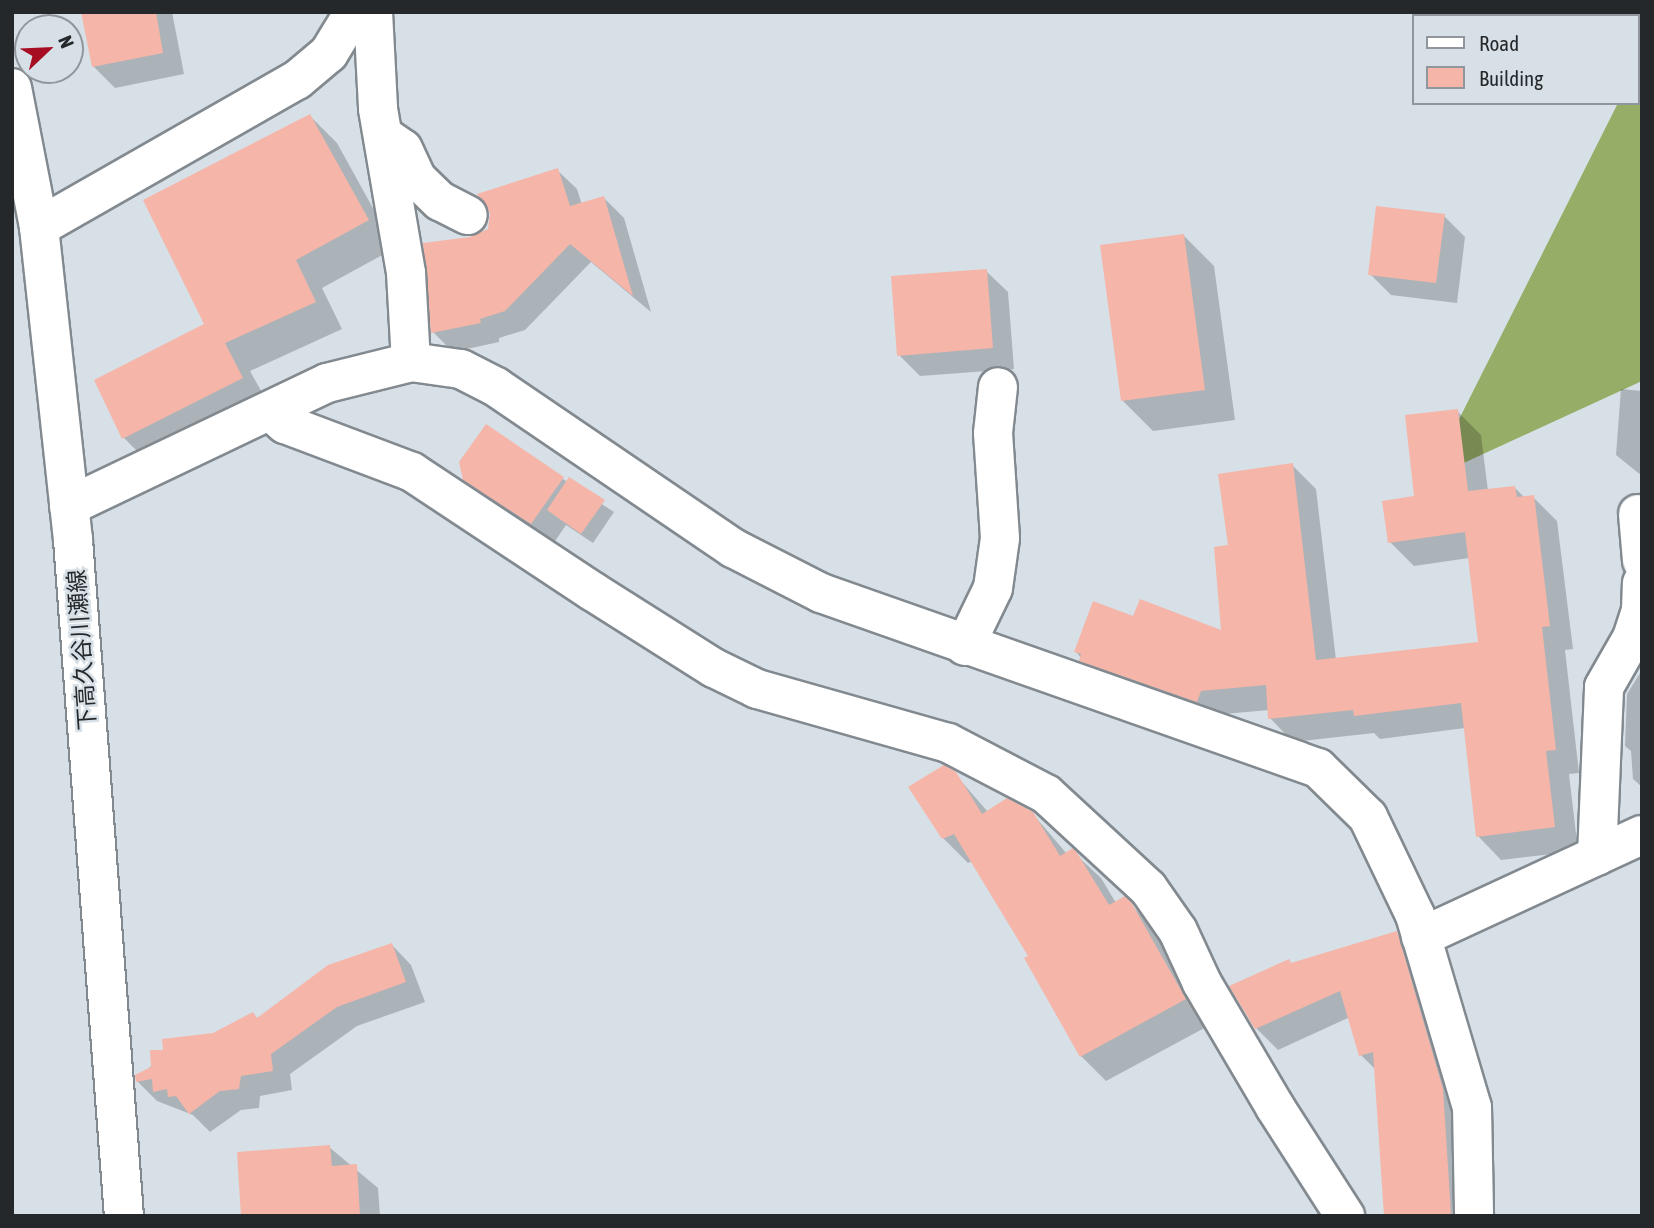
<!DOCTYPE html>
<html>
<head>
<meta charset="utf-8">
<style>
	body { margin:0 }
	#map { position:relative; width:1654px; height:1228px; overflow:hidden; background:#d7e0e7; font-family:"Asap Condensed","Noto Sans JP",sans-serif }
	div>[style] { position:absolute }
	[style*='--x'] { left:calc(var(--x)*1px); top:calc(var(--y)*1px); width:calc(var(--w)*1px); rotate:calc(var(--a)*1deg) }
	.forest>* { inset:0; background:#96ad67 }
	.shadow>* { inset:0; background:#0003 }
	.building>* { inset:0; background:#f5b5a8 }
	.roads { filter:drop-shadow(2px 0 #828a90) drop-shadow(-2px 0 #828a90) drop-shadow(0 2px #828a90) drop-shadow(0 -2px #828a90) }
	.minor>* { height:38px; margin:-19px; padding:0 19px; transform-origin:19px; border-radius:19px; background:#fff }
	.secondary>* { height:38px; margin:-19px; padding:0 19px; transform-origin:19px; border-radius:19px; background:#fff }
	span { translate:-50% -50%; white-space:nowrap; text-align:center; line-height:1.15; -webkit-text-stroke:5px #d7e0e7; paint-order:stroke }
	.street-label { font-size:23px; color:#25282b }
	.frame { position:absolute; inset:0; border:14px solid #25282b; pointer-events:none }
	.legend { position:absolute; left:1412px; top:14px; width:228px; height:91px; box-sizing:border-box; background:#d7e0e7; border:2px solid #90969c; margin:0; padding:9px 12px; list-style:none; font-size:21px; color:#25282b }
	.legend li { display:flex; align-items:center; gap:14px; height:35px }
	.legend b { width:35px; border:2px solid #90969c }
	.north { position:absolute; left:14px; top:14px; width:70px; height:70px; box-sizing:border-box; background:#d7e0e7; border:2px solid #90969c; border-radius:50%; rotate:67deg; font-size:19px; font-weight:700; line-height:28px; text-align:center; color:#25282b }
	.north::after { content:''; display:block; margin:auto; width:24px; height:32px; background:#a60d23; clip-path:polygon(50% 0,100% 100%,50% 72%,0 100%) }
</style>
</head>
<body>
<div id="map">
	<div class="forest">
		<i style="clip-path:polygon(1642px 56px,1642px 381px,1429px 479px,1618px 103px,1638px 103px)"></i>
	</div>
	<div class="shadow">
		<i style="clip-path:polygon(83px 12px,172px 12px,184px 74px,115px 88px,93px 66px)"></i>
		<i style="clip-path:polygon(310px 116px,337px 143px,395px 248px,322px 288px,342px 329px,250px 371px,269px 405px,151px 465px,124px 438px,207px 325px)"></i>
		<i style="clip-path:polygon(557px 170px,577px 189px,582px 205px,604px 198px,624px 218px,651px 312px,591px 262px,525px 330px,499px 338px,499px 342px,453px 352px,433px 332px,470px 238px,490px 230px)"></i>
		<i style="clip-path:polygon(1444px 216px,1465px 237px,1457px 303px,1391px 295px,1370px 274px)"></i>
		<i style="clip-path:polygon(1184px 236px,1214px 266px,1235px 420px,1153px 431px,1122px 400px)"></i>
		<i style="clip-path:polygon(986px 271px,1008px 292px,1014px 369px,920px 376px,899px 355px)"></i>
		<i style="clip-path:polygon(1621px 389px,1642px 391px,1642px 476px,1616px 455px)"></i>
		<i style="clip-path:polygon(1457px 411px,1481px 435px,1488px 491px,1515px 488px,1525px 498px,1533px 497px,1557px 521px,1573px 649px,1565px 650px,1579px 773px,1569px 774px,1578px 851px,1501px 860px,1478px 836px,1465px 728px,1380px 739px,1374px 733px,1293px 742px,1270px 718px,1269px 710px,1224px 714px,1221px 725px,1104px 684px,1076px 652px,1134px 618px,1223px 632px,1230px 546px,1292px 465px,1316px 489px,1336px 660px,1480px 644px,1469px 558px,1414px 566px,1390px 542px)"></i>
		<i style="clip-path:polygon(465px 479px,563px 479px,614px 512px,593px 543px,566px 525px,553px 544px,487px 501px)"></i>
		<i style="clip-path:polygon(1642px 670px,1642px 787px,1633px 779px,1631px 751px,1625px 746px,1627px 694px)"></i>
		<i style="clip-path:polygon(954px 773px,988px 812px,1032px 813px,1067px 854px,1072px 851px,1101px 878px,1116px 903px,1125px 899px,1156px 930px,1210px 1025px,1106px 1081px,1081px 1056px,1026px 959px,1030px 957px,972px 861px,968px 863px,943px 838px)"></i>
		<i style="clip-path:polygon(1396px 933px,1418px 954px,1464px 1111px,1470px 1216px,1386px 1216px,1376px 1070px,1361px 1055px,1350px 1017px,1278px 1050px,1256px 1028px,1292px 964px)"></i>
		<i style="clip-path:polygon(392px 945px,411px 965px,425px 1002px,357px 1026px,290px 1074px,292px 1090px,260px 1096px,259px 1108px,241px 1110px,210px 1132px,193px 1115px,157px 1101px,137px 1081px,165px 1051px,213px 1035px,253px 1014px,258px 1019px)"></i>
		<i style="clip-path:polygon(329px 1147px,378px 1188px,380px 1216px,243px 1216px)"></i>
	</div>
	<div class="building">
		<i style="clip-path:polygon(81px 12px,156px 12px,163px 53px,92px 67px)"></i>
		<i style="clip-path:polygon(310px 114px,369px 220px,296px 260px,316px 302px,225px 343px,243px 378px,122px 439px,94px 380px,204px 324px,143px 200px)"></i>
		<i style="clip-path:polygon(558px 168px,570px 206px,604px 196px,633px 296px,570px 244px,505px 311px,480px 319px,481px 323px,431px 333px,423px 243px,470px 237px,488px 229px,490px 213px,477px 194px)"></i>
		<i style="clip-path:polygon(1376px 206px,1445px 214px,1436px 283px,1368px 275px)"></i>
		<i style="clip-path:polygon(1184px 234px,1205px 390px,1121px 401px,1100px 245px)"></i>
		<i style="clip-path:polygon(987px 269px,993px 348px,897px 356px,891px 276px)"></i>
		<i style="clip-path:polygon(1458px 409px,1468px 491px,1515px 486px,1517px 497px,1534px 495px,1550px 626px,1542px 627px,1556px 750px,1546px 751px,1555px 827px,1476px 837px,1461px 703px,1354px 716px,1353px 710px,1268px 719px,1266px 685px,1201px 691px,1197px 702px,1079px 661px,1081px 654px,1074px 652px,1093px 601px,1133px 616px,1140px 599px,1221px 630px,1214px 547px,1228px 545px,1218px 474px,1293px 463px,1316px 660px,1478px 642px,1465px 532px,1388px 543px,1382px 501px,1414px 496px,1405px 415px)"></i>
		<i style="clip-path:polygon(486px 424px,564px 477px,531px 524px,463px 480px,459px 462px)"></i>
		<i style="clip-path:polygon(569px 477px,605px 500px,581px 534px,547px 510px)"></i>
		<i style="clip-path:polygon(944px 765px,956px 772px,982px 814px,1007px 798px,1033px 812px,1060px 856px,1073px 848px,1076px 851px,1109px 905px,1125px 896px,1131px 902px,1186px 999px,1080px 1057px,1024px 958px,1028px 956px,954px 834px,942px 839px,908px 787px)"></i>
		<i style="clip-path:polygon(1397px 931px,1443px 1089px,1451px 1214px,1384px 1216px,1373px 1052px,1359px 1056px,1340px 991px,1255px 1029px,1229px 986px,1289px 959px,1291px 963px)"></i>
		<i style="clip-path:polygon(392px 943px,406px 982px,337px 1007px,271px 1054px,273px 1071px,241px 1076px,239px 1089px,220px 1091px,189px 1114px,176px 1096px,168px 1097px,167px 1089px,153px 1092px,152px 1079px,136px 1082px,135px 1075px,151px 1067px,150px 1050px,163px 1050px,162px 1039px,213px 1033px,253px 1012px,257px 1018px,328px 965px)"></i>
		<i style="clip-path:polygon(330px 1145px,332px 1166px,357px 1164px,360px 1216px,241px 1216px,237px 1152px)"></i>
	</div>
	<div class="roads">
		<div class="minor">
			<i style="--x:373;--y:12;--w:97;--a:87"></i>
			<i style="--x:378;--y:109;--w:166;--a:80.3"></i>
			<i style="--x:406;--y:273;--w:89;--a:86.8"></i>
			<i style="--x:387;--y:138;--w:19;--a:35"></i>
			<i style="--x:403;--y:149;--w:33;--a:65"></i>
			<i style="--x:417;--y:179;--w:32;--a:44"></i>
			<i style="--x:440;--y:201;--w:31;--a:27"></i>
			<i style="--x:39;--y:227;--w:297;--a:-29.7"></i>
			<i style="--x:297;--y:80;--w:42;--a:-40.2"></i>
			<i style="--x:329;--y:53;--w:48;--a:-58.6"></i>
			<i style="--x:270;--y:411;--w:20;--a:41"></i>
			<i style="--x:285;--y:424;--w:136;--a:20.7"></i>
			<i style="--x:412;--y:472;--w:216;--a:33.5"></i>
			<i style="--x:592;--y:591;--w:144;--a:32.3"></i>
			<i style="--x:714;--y:668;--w:48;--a:26"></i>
			<i style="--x:757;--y:689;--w:198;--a:15.8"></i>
			<i style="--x:948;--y:743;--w:110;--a:27.5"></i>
			<i style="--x:1046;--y:794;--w:139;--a:42.7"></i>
			<i style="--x:1148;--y:888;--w:52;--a:55.1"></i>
			<i style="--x:1178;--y:931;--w:57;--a:65.2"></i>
			<i style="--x:1202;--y:983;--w:144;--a:59.5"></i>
			<i style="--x:1275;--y:1107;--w:130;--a:57.3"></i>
			<i style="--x:69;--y:506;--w:286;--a:-25.5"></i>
			<i style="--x:327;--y:383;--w:87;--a:-14"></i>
			<i style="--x:411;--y:362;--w:50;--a:8"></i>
			<i style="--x:461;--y:369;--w:39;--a:27"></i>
			<i style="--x:496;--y:387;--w:287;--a:34.2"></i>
			<i style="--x:733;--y:548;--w:99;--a:27.1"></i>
			<i style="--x:821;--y:593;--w:527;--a:19.4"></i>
			<i style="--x:1318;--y:768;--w:70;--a:44.4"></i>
			<i style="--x:1368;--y:817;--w:109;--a:64.4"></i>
			<i style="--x:1415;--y:915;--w:200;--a:73.5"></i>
			<i style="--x:1472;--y:1107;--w:109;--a:88.9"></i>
			<i style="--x:1638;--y:514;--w:47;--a:85.1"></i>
			<i style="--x:965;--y:646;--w:64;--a:-64.2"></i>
			<i style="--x:993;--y:588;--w:50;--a:-82"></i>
			<i style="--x:1000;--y:538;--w:105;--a:-93.8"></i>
			<i style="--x:993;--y:433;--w:46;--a:-83.8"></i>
			<i style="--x:1597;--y:856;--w:169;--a:-87.6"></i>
			<i style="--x:1604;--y:687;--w:56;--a:-60.3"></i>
			<i style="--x:1632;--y:638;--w:29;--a:-72"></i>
			<i style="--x:1641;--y:610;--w:27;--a:-88"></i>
			<i style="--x:1421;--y:937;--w:243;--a:-24.8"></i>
		</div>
		<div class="secondary">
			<i style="--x:12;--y:88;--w:142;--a:79"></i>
			<i style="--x:39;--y:227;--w:315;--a:83.8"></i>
			<i style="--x:73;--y:540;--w:678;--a:85.69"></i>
		</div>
	</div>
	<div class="street-label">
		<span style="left:82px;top:650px;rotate:-94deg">下高久谷川瀬線</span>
	</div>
	<div class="frame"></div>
	<ul class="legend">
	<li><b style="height:9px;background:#fff"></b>Road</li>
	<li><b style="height:19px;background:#f5b5a8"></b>Building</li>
	</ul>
	<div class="north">N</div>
</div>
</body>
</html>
